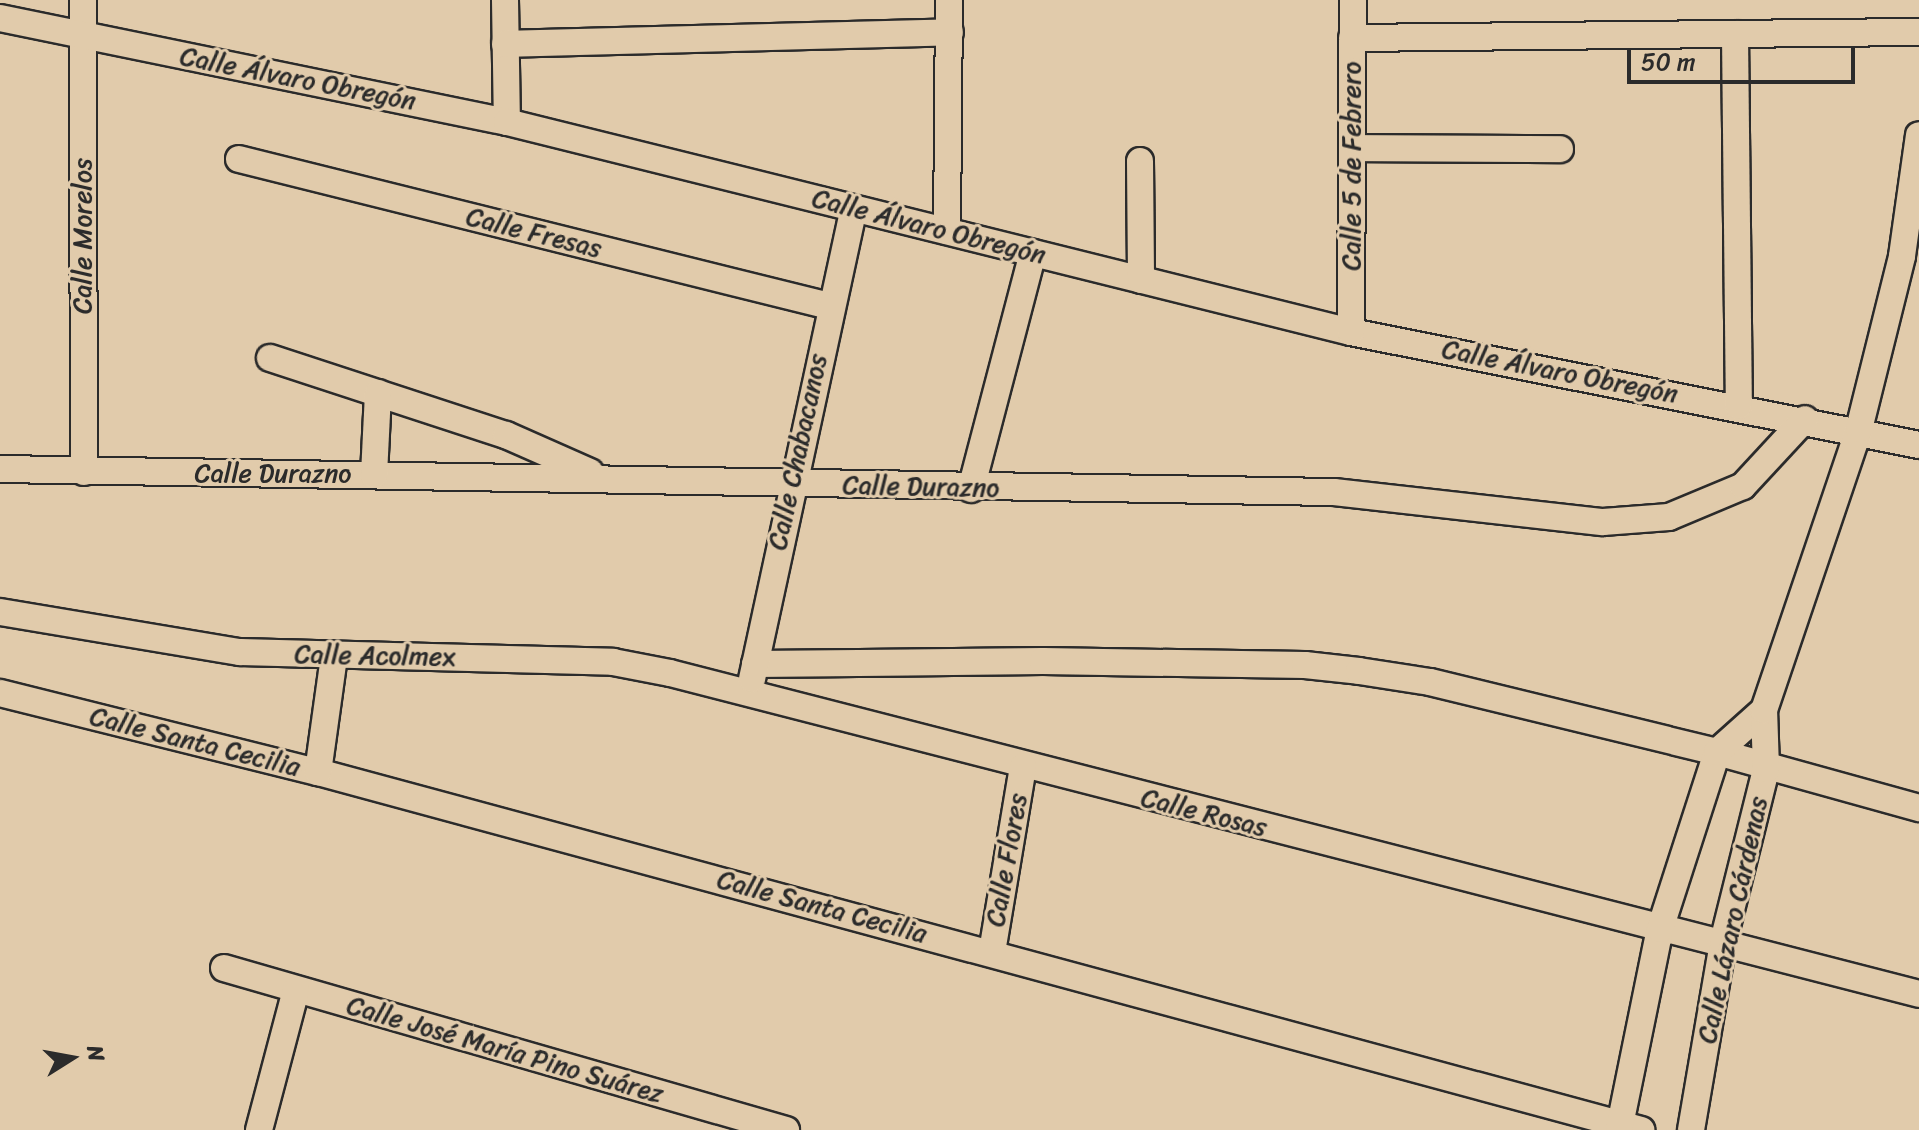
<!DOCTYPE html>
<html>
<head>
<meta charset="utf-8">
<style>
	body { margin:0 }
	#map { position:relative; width:1919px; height:1130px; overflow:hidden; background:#e1cbab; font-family:Sriracha,sans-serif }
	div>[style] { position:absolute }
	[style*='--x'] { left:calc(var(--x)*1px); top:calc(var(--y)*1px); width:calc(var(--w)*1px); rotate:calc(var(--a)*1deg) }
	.roads { filter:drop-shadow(2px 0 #2b2b2b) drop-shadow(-2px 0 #2b2b2b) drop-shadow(0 2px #2b2b2b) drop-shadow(0 -2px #2b2b2b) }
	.street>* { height:26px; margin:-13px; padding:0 13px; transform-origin:13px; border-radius:13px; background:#e1cbab }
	span { translate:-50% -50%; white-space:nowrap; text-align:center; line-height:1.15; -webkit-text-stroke:6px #e1cbab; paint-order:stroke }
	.street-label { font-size:26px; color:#2b2b2b }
	.north { position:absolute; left:32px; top:1018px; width:80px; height:80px; -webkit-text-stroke:6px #e1cbab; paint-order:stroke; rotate:79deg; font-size:22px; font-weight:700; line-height:32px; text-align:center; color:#2b2b2b }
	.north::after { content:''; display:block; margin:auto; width:28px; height:36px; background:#2b2b2b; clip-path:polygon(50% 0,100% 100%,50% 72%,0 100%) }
	.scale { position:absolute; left:1627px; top:48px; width:228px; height:36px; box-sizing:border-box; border:4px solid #2b2b2b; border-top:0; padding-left:10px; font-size:24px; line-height:28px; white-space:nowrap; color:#2b2b2b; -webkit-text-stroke:6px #e1cbab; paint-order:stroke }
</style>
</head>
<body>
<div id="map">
	<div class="roads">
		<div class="street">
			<i style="--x:83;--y:0;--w:472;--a:89.9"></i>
			<i style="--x:505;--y:0;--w:122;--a:89.1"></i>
			<i style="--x:0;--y:18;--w:518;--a:11.59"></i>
			<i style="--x:507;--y:122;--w:870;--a:13.97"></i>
			<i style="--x:1351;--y:332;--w:579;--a:11.25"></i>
			<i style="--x:1735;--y:34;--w:372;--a:89.4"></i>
			<i style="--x:1352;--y:38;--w:567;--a:-0.61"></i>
			<i style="--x:505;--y:44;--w:445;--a:-1.5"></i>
			<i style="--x:1352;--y:148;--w:208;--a:0.3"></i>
			<i style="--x:239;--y:159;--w:608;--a:13.99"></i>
			<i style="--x:1140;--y:161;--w:119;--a:89.5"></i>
			<i style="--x:947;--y:231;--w:231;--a:-89.5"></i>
			<i style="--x:1351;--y:332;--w:332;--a:-89.7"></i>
			<i style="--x:270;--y:358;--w:248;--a:18.1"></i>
			<i style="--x:506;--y:435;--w:92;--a:23.8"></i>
			<i style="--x:0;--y:469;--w:1334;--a:0.99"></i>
			<i style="--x:1334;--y:492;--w:271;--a:6.4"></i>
			<i style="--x:1603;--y:522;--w:66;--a:-4.3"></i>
			<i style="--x:1669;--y:517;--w:80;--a:-22.7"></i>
			<i style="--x:1743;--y:486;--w:91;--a:-47.2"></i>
			<i style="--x:374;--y:475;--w:82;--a:-87.2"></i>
			<i style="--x:971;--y:489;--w:244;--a:-75.3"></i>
			<i style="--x:0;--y:612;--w:243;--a:9.5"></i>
			<i style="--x:240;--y:652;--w:373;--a:1.5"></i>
			<i style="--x:613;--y:662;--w:58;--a:10.9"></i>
			<i style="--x:670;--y:673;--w:1290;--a:14.41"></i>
			<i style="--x:755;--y:664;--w:288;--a:-0.6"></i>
			<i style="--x:1043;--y:661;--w:262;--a:0.9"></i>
			<i style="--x:1305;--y:665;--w:54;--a:6.3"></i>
			<i style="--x:1359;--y:671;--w:72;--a:8.8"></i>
			<i style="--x:1430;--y:682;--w:295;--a:13.7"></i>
			<i style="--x:1717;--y:752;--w:210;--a:15.5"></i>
			<i style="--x:752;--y:679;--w:481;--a:-77.8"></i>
			<i style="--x:0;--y:693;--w:328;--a:14"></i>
			<i style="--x:318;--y:772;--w:1371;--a:15.14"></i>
			<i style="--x:318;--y:772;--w:117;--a:-82.1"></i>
			<i style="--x:992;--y:952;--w:188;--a:-80.5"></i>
			<i style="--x:224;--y:968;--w:585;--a:16.08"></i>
			<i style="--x:259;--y:1130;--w:145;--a:-75.2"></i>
			<i style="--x:1619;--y:1130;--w:205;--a:-78.5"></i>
			<i style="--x:1660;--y:929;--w:186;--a:-72.1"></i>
			<i style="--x:1717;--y:752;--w:63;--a:-41.8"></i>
			<i style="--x:1691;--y:1130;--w:191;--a:-80.3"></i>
			<i style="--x:1723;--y:942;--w:178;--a:-76"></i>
			<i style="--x:1766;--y:769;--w:59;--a:-91.9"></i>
			<i style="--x:1764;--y:710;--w:297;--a:-71.3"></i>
			<i style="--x:1859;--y:429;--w:178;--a:-76"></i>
			<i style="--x:1902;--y:256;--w:122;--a:-82"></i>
		</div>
	</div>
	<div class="street-label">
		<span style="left:298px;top:79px;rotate:11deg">Calle Álvaro Obregón</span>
		<span style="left:1352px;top:166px;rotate:-90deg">Calle 5 de Febrero</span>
		<span style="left:929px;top:227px;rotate:14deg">Calle Álvaro Obregón</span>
		<span style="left:534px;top:233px;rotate:14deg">Calle Fresas</span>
		<span style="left:83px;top:236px;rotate:-90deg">Calle Morelos</span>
		<span style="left:1560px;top:372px;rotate:11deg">Calle Álvaro Obregón</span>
		<span style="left:798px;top:452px;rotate:-78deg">Calle Chabacanos</span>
		<span style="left:273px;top:474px">Calle Durazno</span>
		<span style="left:921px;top:487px;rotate:1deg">Calle Durazno</span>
		<span style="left:375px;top:656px;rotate:1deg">Calle Acolmex</span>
		<span style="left:195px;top:742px;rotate:14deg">Calle Santa Cecilia</span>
		<span style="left:1204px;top:813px;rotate:14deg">Calle Rosas</span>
		<span style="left:1007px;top:860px;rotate:-80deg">Calle Flores</span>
		<span style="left:822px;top:907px;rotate:15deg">Calle Santa Cecilia</span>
		<span style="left:1733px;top:920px;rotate:-78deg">Calle Lázaro Cárdenas</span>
		<span style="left:505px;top:1050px;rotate:16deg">Calle José María Pino Suárez</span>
	</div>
	<div class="north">N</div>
	<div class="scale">50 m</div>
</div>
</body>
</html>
